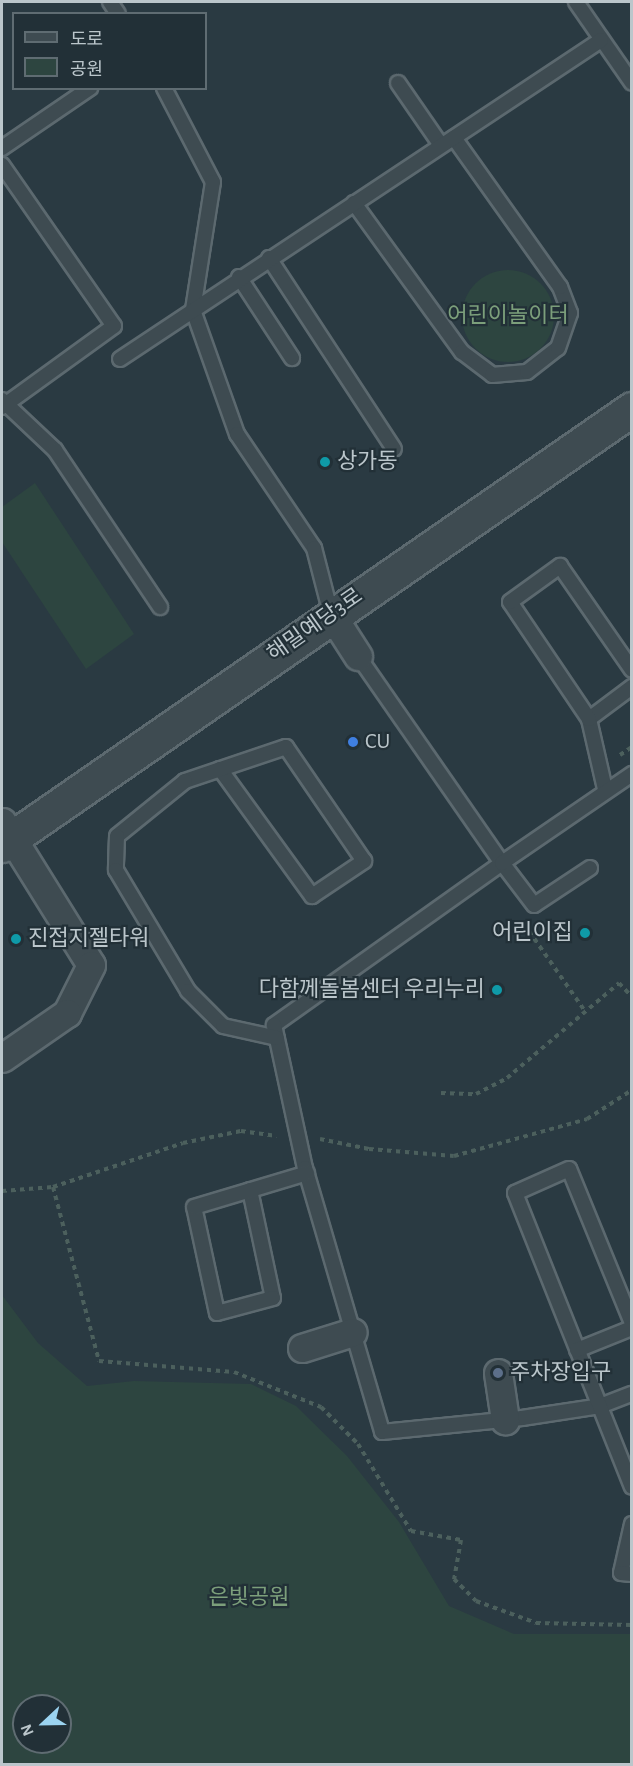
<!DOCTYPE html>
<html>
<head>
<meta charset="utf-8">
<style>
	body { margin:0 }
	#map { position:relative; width:633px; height:1766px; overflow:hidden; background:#2a3a42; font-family:"Alegreya Sans","Noto Sans KR",sans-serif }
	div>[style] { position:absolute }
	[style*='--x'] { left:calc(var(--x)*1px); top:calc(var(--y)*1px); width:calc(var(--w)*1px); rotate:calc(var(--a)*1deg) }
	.green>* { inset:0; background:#2d4540 }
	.round { border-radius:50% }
	.path>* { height:4px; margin-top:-2px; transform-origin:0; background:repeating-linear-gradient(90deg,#4c605d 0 4.5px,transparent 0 9px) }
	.roads { filter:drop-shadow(2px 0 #5c696f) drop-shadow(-2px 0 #5c696f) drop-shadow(0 2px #5c696f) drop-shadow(0 -2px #5c696f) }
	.service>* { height:14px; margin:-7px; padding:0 7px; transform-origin:7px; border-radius:7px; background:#3e4b51 }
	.minor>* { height:27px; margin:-13.5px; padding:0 13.5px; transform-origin:13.5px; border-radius:13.5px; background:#3e4b51 }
	.tertiary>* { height:33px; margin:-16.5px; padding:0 16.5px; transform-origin:16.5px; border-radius:16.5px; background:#3e4b51 }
	.dots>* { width:16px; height:16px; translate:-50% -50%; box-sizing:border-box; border:3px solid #223037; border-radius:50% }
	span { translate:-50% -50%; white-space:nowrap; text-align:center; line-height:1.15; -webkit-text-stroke:4.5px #223037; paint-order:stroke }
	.park-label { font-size:22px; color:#7c9f7b }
	.poi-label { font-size:22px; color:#bbc6cb }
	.left { translate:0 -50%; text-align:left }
	.right { translate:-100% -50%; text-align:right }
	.street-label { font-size:22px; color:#bbc6cb }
	.frame { position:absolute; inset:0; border:3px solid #bbc6cb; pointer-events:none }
	.legend { position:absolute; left:12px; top:12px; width:195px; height:78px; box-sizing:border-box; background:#223037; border:2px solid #5f6c72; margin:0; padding:8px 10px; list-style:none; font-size:18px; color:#bbc6cb }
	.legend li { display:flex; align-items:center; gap:12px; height:30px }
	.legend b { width:30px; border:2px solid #5f6c72 }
	.north { position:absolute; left:12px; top:1694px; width:60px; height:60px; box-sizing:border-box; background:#223037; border:2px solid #5f6c72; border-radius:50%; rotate:248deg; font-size:16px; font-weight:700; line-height:24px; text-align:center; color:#bbc6cb }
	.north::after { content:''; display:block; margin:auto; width:21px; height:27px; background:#9bd3f0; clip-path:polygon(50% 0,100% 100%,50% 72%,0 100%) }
</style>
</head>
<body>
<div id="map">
	<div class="green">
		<i class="round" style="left:462px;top:270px;width:92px;height:92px"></i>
		<i style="clip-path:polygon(35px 483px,134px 634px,86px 669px,2px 542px,2px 507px)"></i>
		<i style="clip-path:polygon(evenodd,2px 1295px,38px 1343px,87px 1386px,134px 1381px,251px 1384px,296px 1406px,347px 1456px,399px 1522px,449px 1606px,514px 1634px,631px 1634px,631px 1764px,2px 1764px,2px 1295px,24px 1706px,60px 1706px,60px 1742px,24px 1742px,24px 1706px)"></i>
	</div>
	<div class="path">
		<i style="--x:620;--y:755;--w:14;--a:-34"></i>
		<i style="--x:524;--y:924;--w:106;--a:55"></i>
		<i style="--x:441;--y:1093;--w:35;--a:2"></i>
		<i style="--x:476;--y:1094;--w:35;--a:-27"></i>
		<i style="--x:507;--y:1078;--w:147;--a:-40.3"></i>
		<i style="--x:619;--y:983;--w:19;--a:47"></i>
		<i style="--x:320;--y:1139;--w:50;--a:11.5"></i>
		<i style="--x:369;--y:1149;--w:85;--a:4.7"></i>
		<i style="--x:454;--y:1156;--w:138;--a:-15.5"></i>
		<i style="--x:587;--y:1119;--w:54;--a:-32.8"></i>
		<i style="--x:53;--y:1187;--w:180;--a:75.2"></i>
		<i style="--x:99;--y:1361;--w:135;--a:4.7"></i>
		<i style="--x:234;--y:1372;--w:94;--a:21.9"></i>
		<i style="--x:321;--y:1407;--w:52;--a:45"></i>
		<i style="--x:358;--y:1444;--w:102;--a:58.7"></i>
		<i style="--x:411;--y:1531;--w:51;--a:10.2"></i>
		<i style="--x:461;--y:1540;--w:40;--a:100"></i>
		<i style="--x:454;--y:1579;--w:31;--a:45"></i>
		<i style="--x:476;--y:1601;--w:64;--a:20.1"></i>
		<i style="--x:536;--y:1623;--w:96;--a:1.2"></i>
		<i style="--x:2;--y:1191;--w:51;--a:-4.5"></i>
		<i style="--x:53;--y:1187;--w:137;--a:-18.7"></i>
		<i style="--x:183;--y:1143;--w:59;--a:-11.7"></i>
		<i style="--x:241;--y:1131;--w:36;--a:8"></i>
	</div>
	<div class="roads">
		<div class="service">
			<i style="--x:110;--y:2;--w:14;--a:56"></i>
			<i style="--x:576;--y:2;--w:98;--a:55.3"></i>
			<i style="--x:398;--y:83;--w:75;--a:55.3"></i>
			<i style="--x:164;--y:88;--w:106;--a:62.5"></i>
			<i style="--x:213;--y:182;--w:130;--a:98.9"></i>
			<i style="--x:193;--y:310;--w:132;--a:70.5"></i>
			<i style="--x:237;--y:434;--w:138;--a:56"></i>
			<i style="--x:314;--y:548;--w:68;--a:75.6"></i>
			<i style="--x:2;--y:148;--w:107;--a:-34.3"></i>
			<i style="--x:2;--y:165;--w:196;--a:55.2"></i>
			<i style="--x:114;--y:326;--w:138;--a:144.1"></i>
			<i style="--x:354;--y:203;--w:184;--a:54.1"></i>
			<i style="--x:462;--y:352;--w:38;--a:37"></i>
			<i style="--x:492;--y:375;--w:35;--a:-5"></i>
			<i style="--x:527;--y:372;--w:39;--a:-38"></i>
			<i style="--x:558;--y:348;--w:37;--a:-71"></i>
			<i style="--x:570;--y:313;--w:28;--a:-111"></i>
			<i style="--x:560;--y:287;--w:183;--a:-125.4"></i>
			<i style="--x:269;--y:258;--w:228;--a:56.8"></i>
			<i style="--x:239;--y:277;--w:97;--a:56.8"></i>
			<i style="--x:120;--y:359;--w:577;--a:-33.55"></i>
			<i style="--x:2;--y:400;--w:73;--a:43.3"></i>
			<i style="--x:55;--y:450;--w:189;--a:56.2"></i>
			<i style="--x:358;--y:656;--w:252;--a:55.2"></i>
			<i style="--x:502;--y:863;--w:280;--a:144.6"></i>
			<i style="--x:274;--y:1025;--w:146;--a:77.8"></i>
			<i style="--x:305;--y:1168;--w:275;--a:73.7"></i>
			<i style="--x:382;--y:1432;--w:141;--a:-5.7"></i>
			<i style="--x:522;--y:1418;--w:79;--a:-8.7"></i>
			<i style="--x:600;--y:1406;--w:34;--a:-21"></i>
			<i style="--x:589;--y:719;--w:54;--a:-36.7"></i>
			<i style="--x:220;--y:769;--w:157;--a:54.1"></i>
			<i style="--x:312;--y:896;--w:63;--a:-33.9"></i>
			<i style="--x:364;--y:861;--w:138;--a:-124.4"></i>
			<i style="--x:286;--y:747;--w:107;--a:161.4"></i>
			<i style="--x:185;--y:781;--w:87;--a:141"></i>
			<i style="--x:117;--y:836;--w:34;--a:92"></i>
			<i style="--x:116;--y:870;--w:141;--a:59.2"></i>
			<i style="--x:188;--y:991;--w:49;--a:45"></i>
			<i style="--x:223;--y:1026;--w:55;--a:12.5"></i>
			<i style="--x:605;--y:789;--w:72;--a:-102.9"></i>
			<i style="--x:589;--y:719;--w:141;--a:-124"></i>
			<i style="--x:510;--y:602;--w:62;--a:-35.8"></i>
			<i style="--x:560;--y:566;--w:126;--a:55.3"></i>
			<i style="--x:590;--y:868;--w:67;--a:146.5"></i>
			<i style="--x:534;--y:905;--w:53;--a:-127.3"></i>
			<i style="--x:502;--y:863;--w:158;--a:-34.4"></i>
			<i style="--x:250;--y:1190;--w:110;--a:78"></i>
			<i style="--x:273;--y:1298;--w:58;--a:165"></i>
			<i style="--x:217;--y:1313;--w:108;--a:-102.2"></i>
			<i style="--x:194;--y:1207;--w:118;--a:-16.7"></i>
			<i style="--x:632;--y:1323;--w:166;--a:-112.2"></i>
			<i style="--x:569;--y:1169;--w:59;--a:156"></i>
			<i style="--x:515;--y:1193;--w:316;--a:68.3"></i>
			<i style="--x:577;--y:1350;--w:59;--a:-21.8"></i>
			<i style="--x:632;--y:1524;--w:50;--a:102.7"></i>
			<i style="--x:621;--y:1573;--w:11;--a:5"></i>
		</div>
		<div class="minor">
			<i style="--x:331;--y:614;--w:50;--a:57.3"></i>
			<i style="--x:2;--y:822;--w:168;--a:58.1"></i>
			<i style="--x:91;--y:965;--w:54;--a:116.6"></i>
			<i style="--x:67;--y:1013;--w:79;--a:145.3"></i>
			<i style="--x:302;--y:1348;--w:53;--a:-17.4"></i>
			<i style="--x:498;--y:1373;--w:48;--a:81.5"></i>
		</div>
		<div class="tertiary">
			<i style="--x:2;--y:845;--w:766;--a:-34.69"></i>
		</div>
	</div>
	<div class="dots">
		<i style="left:325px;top:462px;background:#0f9aa8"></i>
		<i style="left:353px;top:742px;background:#3f7fe0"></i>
		<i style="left:585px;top:933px;background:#0f9aa8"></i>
		<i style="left:16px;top:939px;background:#0f9aa8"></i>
		<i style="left:497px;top:990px;background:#0f9aa8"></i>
		<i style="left:498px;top:1373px;background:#5c6f8a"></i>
	</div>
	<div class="park-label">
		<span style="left:508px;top:316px">어린이놀이터</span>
		<span style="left:249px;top:1598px">은빛공원</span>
	</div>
	<div class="poi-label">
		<span class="left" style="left:337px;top:462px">상가동</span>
		<span class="left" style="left:365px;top:742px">CU</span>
		<span class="right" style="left:573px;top:933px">어린이집</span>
		<span class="left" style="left:28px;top:939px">진접지젤타워</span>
		<span class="right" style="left:485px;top:990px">다함께돌봄센터 우리누리</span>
		<span class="left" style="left:510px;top:1373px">주차장입구</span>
	</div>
	<div class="street-label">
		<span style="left:315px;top:625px;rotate:-35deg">해밀예당3로</span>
	</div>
	<div class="frame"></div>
	<ul class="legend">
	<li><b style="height:8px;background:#3e4b51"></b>도로</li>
	<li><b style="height:16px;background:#2d4540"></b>공원</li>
	</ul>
	<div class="north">N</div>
</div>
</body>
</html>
